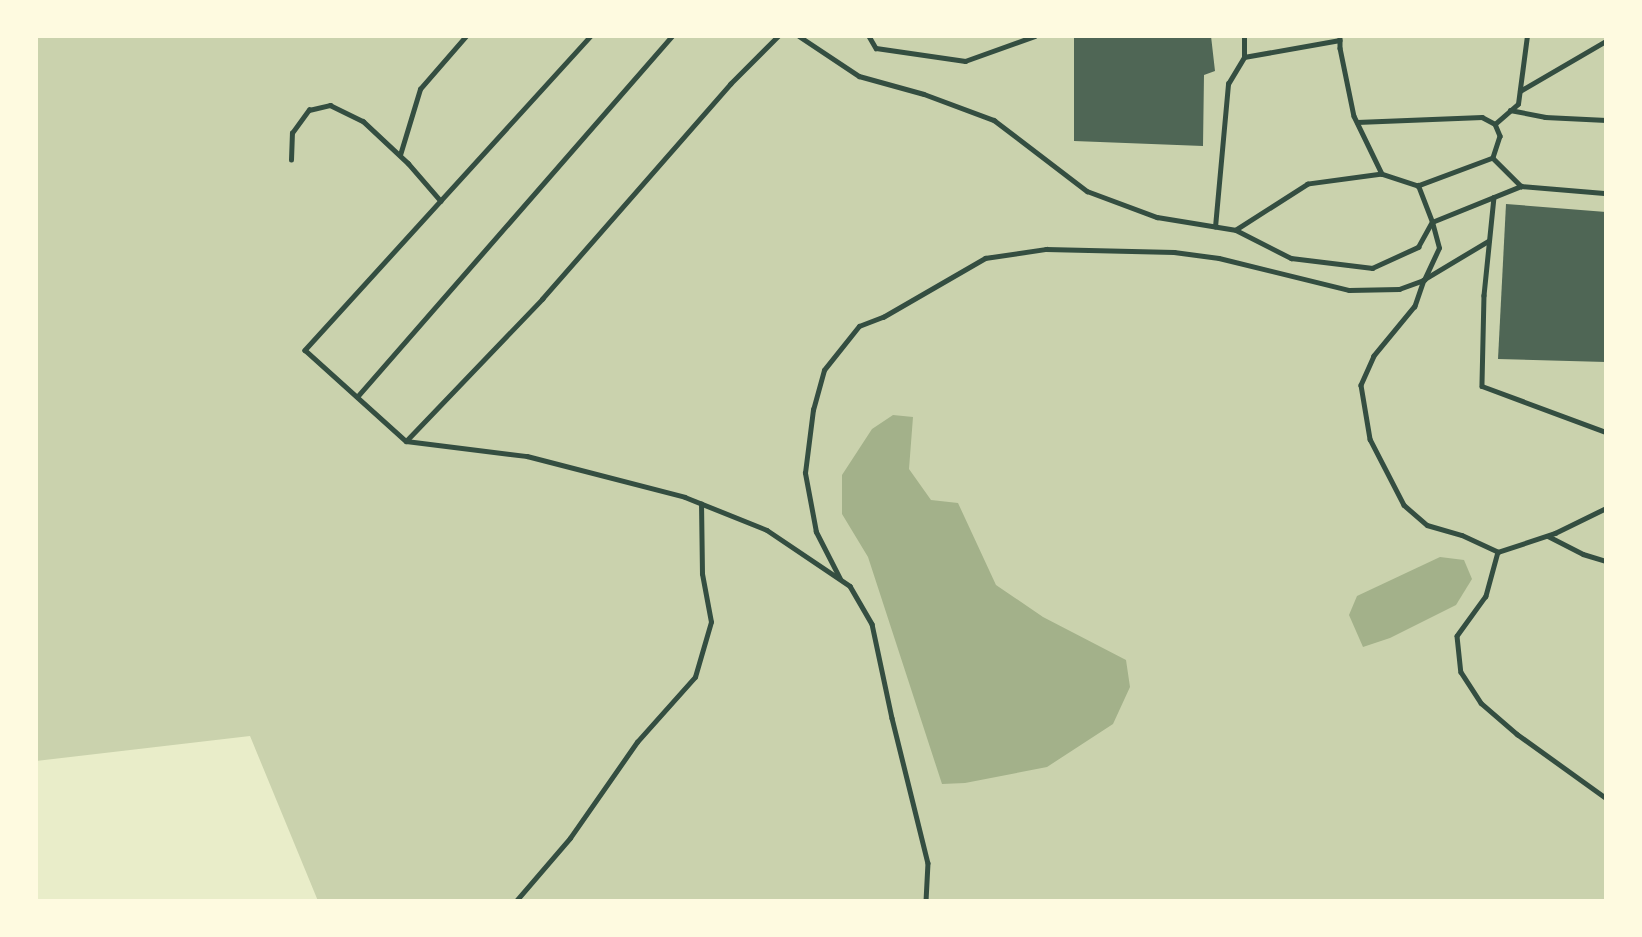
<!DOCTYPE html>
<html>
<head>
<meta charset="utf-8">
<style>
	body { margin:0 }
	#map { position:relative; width:1642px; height:937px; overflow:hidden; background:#e9edc9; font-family:Cabin,sans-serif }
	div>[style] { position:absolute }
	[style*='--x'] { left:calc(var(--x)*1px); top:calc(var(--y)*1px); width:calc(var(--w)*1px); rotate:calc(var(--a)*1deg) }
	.green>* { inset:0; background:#cad2ad }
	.water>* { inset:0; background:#a3b18a }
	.building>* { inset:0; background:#4f6655 }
	.service>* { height:4.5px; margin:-2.25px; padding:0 2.25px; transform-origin:2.25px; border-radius:2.25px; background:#344e41 }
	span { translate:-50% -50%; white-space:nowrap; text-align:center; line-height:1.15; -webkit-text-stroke:4.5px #fefae0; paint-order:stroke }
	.frame { position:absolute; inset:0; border:38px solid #fefae0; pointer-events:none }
</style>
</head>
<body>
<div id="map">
	<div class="green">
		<i style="clip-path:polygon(36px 36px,1606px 36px,1606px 901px,318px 901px,250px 736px,36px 761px)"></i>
	</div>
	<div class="water">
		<i style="clip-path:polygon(893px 415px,913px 417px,909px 469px,931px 500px,958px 503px,996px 585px,1043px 617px,1126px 660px,1130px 687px,1113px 724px,1047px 767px,965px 783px,942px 784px,868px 557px,842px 514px,842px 475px,872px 429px)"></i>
		<i style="clip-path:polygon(1440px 557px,1464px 560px,1472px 579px,1456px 605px,1390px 638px,1363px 647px,1349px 615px,1357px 596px)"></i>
	</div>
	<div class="building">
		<i style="clip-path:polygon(1074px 36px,1211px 36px,1215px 71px,1204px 75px,1203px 146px,1074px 141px)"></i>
		<i style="clip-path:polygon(1506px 204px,1606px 212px,1606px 362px,1498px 359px)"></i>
	</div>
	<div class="service">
		<i style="--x:591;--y:36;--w:425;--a:132.3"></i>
		<i style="--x:305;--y:350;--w:136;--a:42"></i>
		<i style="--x:406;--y:441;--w:197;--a:-46.2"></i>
		<i style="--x:542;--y:299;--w:286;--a:-48.8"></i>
		<i style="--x:730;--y:84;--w:68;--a:-45"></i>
		<i style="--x:799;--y:36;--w:72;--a:33.7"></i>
		<i style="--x:859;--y:76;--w:67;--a:15.5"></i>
		<i style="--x:924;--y:94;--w:75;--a:20.4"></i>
		<i style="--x:994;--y:120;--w:117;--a:37.4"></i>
		<i style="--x:1087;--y:191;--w:75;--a:20.4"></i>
		<i style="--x:1157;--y:217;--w:80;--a:9.3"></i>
		<i style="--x:1236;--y:230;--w:62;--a:27"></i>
		<i style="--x:1291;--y:258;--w:82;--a:7"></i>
		<i style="--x:1372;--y:268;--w:51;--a:-24.5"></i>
		<i style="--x:1418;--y:247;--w:29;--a:-61"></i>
		<i style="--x:1432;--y:222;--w:39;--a:-111"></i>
		<i style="--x:1418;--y:186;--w:38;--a:-162"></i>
		<i style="--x:1382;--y:174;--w:75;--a:172.3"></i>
		<i style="--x:1308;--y:184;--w:85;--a:147.4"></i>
		<i style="--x:869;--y:36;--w:14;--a:60"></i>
		<i style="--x:876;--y:48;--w:90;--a:8.3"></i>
		<i style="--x:965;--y:61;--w:74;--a:-19.7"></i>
		<i style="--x:1340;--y:36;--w:12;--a:90"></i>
		<i style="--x:1340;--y:48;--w:69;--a:78.4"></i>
		<i style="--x:1354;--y:116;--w:64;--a:64.2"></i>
		<i style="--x:1244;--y:57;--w:21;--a:-90"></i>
		<i style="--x:1520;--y:91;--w:99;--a:-30.2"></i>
		<i style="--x:1510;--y:110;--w:36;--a:11"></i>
		<i style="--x:1545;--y:117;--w:61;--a:2.8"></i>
		<i style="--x:1357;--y:122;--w:125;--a:-2.3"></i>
		<i style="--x:1482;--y:117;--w:15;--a:28"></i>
		<i style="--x:1495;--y:124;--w:13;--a:67"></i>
		<i style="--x:1500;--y:136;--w:23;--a:108"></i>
		<i style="--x:1493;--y:158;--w:80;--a:159.5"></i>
		<i style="--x:1495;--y:124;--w:30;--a:-41"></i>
		<i style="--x:1518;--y:104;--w:69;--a:-82.5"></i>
		<i style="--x:400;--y:155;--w:69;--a:-73.1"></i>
		<i style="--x:420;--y:89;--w:70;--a:-49"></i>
		<i style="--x:1493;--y:158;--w:40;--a:45"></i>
		<i style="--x:291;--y:160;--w:27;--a:-88"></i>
		<i style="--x:292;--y:133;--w:29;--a:-54"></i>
		<i style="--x:309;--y:110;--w:22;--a:-13"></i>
		<i style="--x:330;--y:105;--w:37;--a:26"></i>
		<i style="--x:363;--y:121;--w:62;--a:43"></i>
		<i style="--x:408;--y:163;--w:50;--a:49"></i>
		<i style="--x:1494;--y:197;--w:99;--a:95.8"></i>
		<i style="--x:1484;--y:295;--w:91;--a:91.3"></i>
		<i style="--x:1482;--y:386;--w:132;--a:20.4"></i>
		<i style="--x:1215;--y:227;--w:144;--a:-84.8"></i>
		<i style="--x:1228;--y:84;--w:31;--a:-59"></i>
		<i style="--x:1244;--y:57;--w:97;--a:-10"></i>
		<i style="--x:1489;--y:241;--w:76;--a:149"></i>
		<i style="--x:1424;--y:280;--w:28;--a:109"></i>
		<i style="--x:1415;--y:306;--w:65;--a:129.4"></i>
		<i style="--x:1374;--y:356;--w:32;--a:114"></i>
		<i style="--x:1361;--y:385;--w:55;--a:80.5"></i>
		<i style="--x:1370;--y:439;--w:74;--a:62.7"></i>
		<i style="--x:1404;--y:505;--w:30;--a:41"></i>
		<i style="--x:1427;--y:525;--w:36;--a:16"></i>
		<i style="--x:1462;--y:535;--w:40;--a:25"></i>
		<i style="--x:1498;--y:552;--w:60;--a:-18.4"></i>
		<i style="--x:1555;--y:533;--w:57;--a:-26.1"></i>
		<i style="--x:357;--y:397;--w:479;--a:-48.9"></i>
		<i style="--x:406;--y:441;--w:122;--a:7.1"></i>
		<i style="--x:527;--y:456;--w:163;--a:14.5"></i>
		<i style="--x:685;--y:497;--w:88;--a:21.9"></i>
		<i style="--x:767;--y:530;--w:100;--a:34"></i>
		<i style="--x:850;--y:586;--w:44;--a:59.9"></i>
		<i style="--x:872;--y:624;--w:96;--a:78"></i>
		<i style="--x:892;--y:718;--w:149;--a:76.1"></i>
		<i style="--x:928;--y:863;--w:38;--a:93"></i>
		<i style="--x:1548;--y:536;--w:39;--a:27"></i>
		<i style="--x:1583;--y:554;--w:24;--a:17"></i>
		<i style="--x:1498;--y:552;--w:46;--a:105.3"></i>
		<i style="--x:1486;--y:596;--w:49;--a:125.9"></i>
		<i style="--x:1457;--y:636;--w:36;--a:84"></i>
		<i style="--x:1461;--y:672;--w:37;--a:57"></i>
		<i style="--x:1481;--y:703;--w:48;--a:40.7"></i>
		<i style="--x:1517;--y:734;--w:110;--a:35.7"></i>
		<i style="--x:840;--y:579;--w:53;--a:-117.1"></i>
		<i style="--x:816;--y:532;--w:60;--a:-100.6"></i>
		<i style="--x:805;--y:473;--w:64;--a:-82.8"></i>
		<i style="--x:813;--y:410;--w:41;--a:-74.6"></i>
		<i style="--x:824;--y:370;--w:56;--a:-51.5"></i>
		<i style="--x:859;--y:326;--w:26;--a:-21"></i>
		<i style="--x:883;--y:317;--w:118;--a:-30"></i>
		<i style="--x:985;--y:258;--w:62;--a:-8.4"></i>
		<i style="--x:1046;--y:249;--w:128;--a:1.3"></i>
		<i style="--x:1174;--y:252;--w:45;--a:7.6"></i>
		<i style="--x:1219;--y:258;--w:134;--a:13.8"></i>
		<i style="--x:1349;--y:290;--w:50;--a:-1.1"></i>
		<i style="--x:1399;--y:289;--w:27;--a:-20"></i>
		<i style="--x:1424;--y:280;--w:35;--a:-65"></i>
		<i style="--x:1439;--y:248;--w:27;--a:-105"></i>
		<i style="--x:1432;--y:222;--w:96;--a:-22"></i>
		<i style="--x:1521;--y:186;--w:83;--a:4.8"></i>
		<i style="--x:516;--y:901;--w:83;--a:-49.4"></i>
		<i style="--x:570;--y:838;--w:117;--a:-55.1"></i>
		<i style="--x:637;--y:742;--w:87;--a:-48.3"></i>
		<i style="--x:695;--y:677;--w:57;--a:-73.8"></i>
		<i style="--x:711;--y:622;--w:49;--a:-100.6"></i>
		<i style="--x:702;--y:574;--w:70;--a:-90.8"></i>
	</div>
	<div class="frame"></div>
</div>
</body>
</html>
